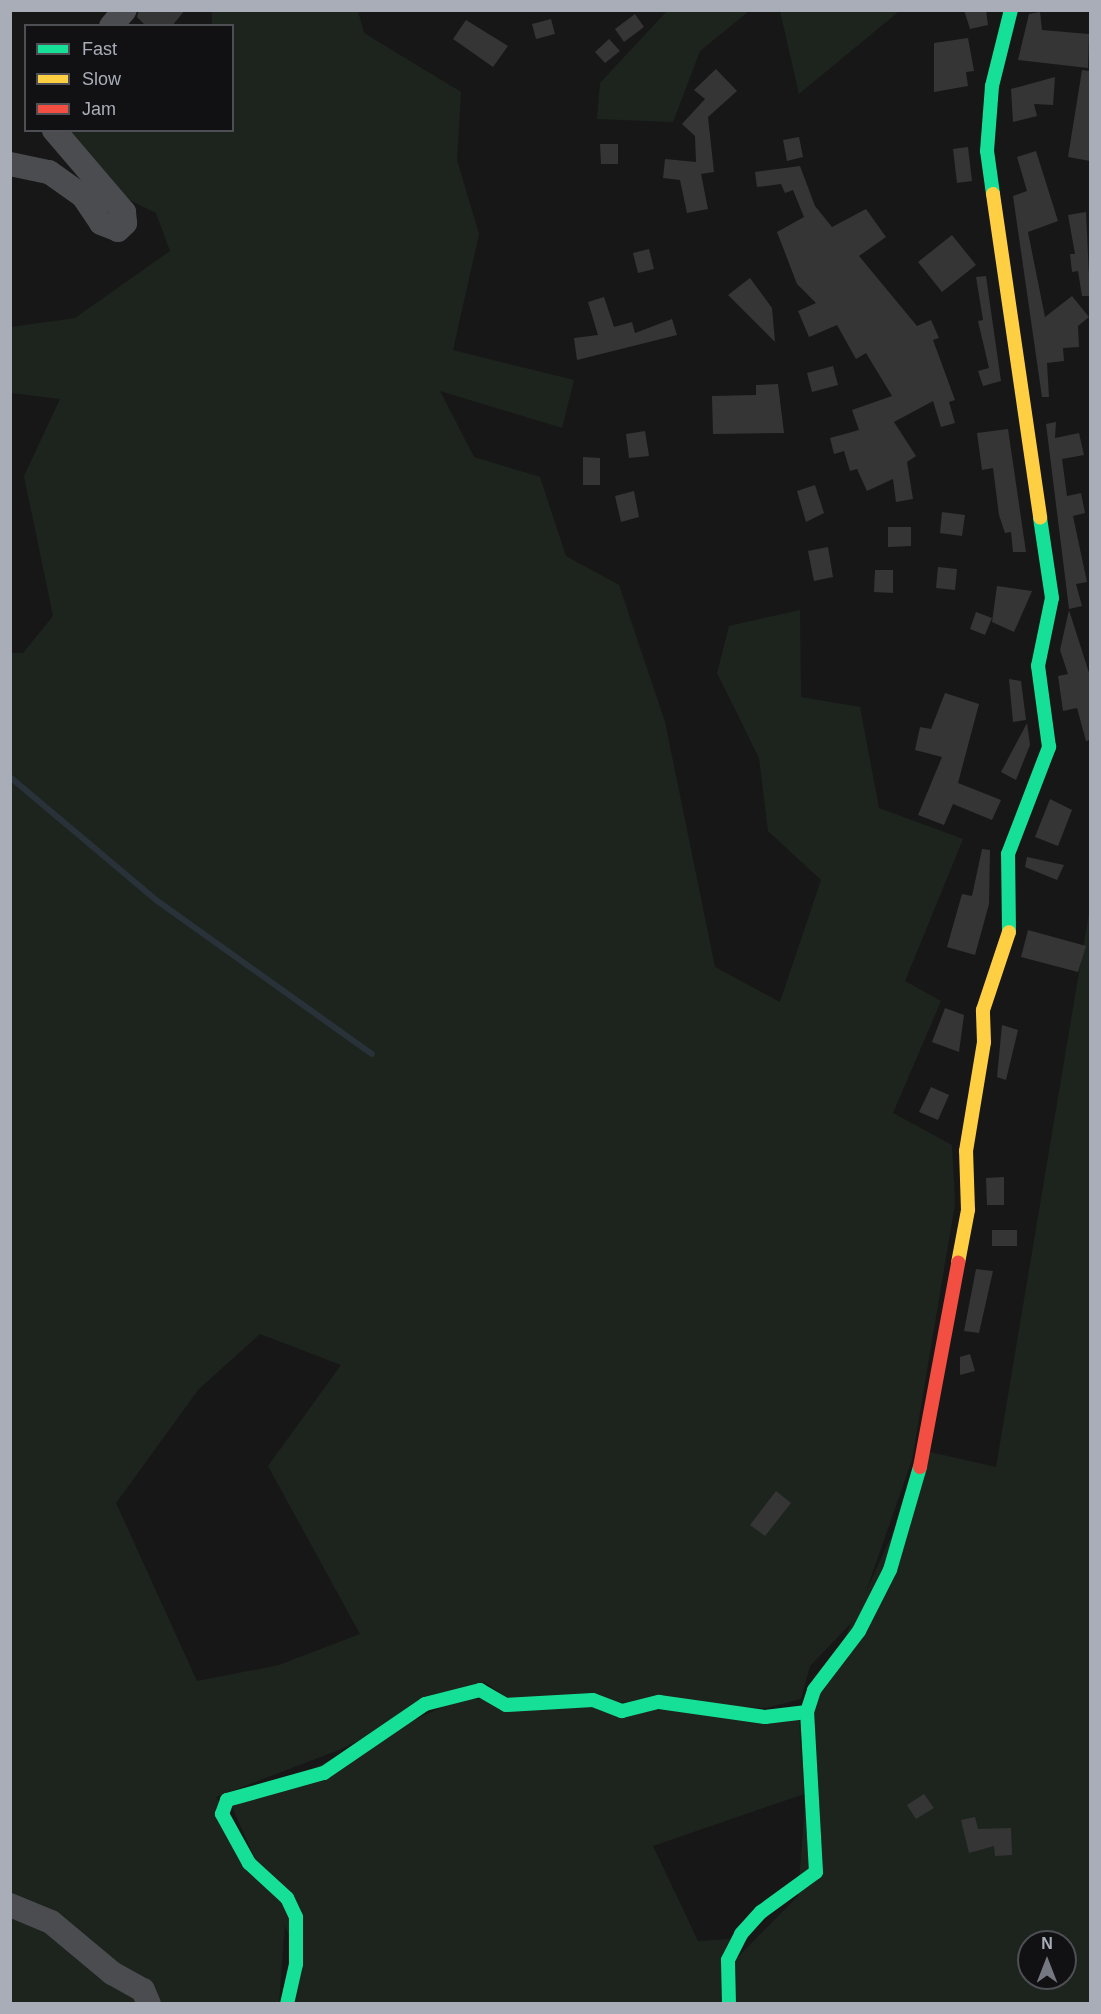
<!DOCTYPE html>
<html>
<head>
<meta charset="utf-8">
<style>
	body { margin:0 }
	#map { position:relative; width:1101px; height:2014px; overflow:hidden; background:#171717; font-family:Helvetica,sans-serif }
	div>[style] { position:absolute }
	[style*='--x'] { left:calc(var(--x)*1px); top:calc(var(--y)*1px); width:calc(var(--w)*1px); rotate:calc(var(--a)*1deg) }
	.green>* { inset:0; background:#1d241e }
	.stream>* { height:6px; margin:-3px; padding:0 3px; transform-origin:3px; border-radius:3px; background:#2a3239 }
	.building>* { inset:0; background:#353536 }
	.street>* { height:24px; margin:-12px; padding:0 12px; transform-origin:12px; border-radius:12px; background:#4b4c50 }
	.fast>* { height:14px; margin:-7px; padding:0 7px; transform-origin:7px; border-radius:7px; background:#16e098 }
	.slow>* { height:14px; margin:-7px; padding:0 7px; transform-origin:7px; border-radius:7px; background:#ffcf43 }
	.jam>* { height:14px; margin:-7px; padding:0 7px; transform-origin:7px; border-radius:7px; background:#f24e42 }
	span { translate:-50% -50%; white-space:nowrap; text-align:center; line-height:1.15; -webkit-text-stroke:4.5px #111113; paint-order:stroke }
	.frame { position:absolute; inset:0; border:12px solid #a8adb8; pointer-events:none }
	.legend { position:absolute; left:24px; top:24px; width:210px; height:108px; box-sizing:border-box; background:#111113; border:2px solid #4d4f55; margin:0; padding:8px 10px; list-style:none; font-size:18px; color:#a8adb8 }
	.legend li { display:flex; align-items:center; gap:12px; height:30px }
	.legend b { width:30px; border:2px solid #4d4f55 }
	.north { position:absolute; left:1017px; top:1930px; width:60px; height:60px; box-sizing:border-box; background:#111113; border:2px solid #4d4f55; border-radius:50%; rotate:0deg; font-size:16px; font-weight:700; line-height:24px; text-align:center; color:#a8adb8 }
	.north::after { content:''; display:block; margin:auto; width:21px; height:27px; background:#757880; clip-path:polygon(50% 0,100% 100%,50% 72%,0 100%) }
</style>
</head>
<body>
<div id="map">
	<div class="green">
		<i style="clip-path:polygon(evenodd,212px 11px,358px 11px,364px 33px,461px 92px,457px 160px,479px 234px,453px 350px,574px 380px,562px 428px,440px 391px,474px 457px,540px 477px,566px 556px,619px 585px,665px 722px,715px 967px,780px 1002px,821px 880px,768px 831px,759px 758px,717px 673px,729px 626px,800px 610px,801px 697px,860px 707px,879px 808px,963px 839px,905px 981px,941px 1001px,893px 1113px,952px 1145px,955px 1204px,912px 1460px,857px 1617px,810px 1666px,801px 1699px,766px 1708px,508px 1698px,484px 1682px,339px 1750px,216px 1797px,286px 1910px,279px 2003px,158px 2003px,11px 1896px,10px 653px,23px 653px,53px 616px,24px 476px,60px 399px,11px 393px,11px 327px,75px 318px,170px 251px,156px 213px,109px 190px,60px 131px,232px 130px,232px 26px,212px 25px,212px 11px,260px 1334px,341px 1365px,268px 1466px,360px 1634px,279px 1665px,197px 1681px,116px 1503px,198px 1390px,260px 1334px)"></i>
		<i style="clip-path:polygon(667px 11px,749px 11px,700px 51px,673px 122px,597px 119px,600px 83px)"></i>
		<i style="clip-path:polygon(897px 11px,897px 13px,799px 94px,780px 11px)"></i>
		<i style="clip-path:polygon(evenodd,1090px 907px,1090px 2003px,736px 2003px,736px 1959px,798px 1896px,812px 1709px,930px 1452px,996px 1467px,1090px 907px,1029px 1942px,1065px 1942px,1065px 1978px,1029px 1978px,1029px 1942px)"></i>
		<i style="clip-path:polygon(461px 1698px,799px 1718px,804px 1794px,653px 1846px,698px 1941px,730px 1939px,725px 2003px,292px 2003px,300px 1960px,232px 1807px)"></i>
		<i style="clip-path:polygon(10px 1913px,50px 1928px,143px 2003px,11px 2003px)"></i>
	</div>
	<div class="stream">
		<i style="--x:10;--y:777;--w:191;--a:40.1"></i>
		<i style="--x:156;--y:900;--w:265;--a:35.5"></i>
	</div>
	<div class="building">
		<i style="clip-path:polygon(139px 10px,185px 10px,172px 26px,146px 26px,137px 17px)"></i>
		<i style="clip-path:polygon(964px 10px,986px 10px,988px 25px,970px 29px)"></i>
		<i style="clip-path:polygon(1040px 12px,1042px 30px,1089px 34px,1088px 68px,1018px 60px,1029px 14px)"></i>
		<i style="clip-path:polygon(635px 14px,644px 27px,624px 42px,615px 29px)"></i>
		<i style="clip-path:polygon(551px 19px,555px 34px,536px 39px,532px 24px)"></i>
		<i style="clip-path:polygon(466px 20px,508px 46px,493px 67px,453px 39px)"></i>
		<i style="clip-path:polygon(968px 38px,974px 71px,966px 72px,968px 86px,934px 92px,934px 43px)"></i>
		<i style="clip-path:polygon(609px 39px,620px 51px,605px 63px,595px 52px)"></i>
		<i style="clip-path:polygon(716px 69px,737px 91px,708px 117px,714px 172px,701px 174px,708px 209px,687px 213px,680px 180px,663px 178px,665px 159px,696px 162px,695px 136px,682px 124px,705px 99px,694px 90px)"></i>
		<i style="clip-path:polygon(1082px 70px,1090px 71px,1090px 161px,1068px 157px)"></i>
		<i style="clip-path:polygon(1055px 77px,1053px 105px,1034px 104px,1037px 116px,1013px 122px,1011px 89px)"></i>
		<i style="clip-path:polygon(799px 137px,803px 157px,787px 161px,783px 140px)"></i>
		<i style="clip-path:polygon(600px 144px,618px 144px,618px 164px,601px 164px)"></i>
		<i style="clip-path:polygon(968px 147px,972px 181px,957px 183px,953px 149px)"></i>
		<i style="clip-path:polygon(1036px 151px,1058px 221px,1028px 232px,1045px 317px,1072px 296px,1089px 317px,1078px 326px,1079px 347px,1063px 348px,1064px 361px,1047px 363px,1049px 397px,1042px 397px,1013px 196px,1027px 191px,1017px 157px)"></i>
		<i style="clip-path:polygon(800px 166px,815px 206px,832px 227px,866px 209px,886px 237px,859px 256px,917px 326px,931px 320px,939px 338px,933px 340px,955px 400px,949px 402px,955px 423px,941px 427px,933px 401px,894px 422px,916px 456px,907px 462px,913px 499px,896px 502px,893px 479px,867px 491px,857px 469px,850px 471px,844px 451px,834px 454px,830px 438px,859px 430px,852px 410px,892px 396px,866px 353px,856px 359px,837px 325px,809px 337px,798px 311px,816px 303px,797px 284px,777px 232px,804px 217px,793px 190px,785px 193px,781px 184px,757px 187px,755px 172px)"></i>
		<i style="clip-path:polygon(1086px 212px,1090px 296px,1082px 296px,1078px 271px,1072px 272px,1070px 254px,1075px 254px,1068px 215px)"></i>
		<i style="clip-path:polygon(952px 235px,976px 265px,942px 292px,918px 262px)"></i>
		<i style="clip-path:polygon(649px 249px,654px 269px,638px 273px,633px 253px)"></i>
		<i style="clip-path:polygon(986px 276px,1001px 381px,983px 386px,978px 371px,989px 368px,978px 321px,983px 320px,976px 277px)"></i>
		<i style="clip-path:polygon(750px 278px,772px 308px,775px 342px,728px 295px)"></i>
		<i style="clip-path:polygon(604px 297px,614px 327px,632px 322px,635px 333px,672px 319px,677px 335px,577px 360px,574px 338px,598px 335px,588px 302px)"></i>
		<i style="clip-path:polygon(833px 366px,838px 385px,812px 392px,807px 373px)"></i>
		<i style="clip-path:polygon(778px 384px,784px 433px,713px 434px,712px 396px,756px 395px,756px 385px)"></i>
		<i style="clip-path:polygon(1056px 422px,1055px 438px,1079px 433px,1084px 455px,1062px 459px,1067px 496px,1081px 493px,1085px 513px,1073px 516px,1087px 582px,1076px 584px,1082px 606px,1069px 609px,1046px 424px)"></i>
		<i style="clip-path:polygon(1008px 429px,1026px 552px,1013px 552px,1011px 532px,1005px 533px,999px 515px,993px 468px,982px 470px,977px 433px)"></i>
		<i style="clip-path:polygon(645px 431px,649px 456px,629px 458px,626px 434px)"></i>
		<i style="clip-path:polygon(583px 457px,600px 458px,600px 485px,583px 485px)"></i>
		<i style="clip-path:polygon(815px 485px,824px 513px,806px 522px,797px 491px)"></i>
		<i style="clip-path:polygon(634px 491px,639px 517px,621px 522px,615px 496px)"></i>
		<i style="clip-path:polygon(942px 512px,965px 515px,962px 536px,940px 533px)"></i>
		<i style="clip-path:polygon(888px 527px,911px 527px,911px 546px,888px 547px)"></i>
		<i style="clip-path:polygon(828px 547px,833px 577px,814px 581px,808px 551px)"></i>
		<i style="clip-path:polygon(938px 567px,957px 569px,955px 590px,936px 588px)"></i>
		<i style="clip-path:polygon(875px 570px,893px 570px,893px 593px,874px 592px)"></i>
		<i style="clip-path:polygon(997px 586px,1032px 591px,1014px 632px,992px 622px)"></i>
		<i style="clip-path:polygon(1069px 610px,1090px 676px,1090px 740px,1086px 741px,1077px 708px,1063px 711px,1058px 676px,1068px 674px,1060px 650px)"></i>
		<i style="clip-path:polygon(976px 612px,992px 618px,985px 635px,970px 629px)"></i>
		<i style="clip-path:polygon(1009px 679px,1021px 681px,1026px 720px,1013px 722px)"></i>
		<i style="clip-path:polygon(945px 693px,979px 704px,958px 783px,1001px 800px,992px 820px,953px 804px,944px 825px,918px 815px,942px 757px,915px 750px,920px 727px,931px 729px)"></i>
		<i style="clip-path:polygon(1027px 723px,1030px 745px,1016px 780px,1001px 772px)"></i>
		<i style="clip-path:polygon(1050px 799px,1072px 810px,1058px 846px,1035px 837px)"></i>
		<i style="clip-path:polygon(982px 849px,990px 850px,989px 904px,975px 955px,947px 947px,962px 894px,972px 896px)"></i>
		<i style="clip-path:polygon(1027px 857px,1064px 865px,1057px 880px,1025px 867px)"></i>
		<i style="clip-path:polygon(1028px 930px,1086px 946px,1078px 972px,1021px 957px)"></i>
		<i style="clip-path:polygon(945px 1008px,964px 1015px,959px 1052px,932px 1042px)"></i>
		<i style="clip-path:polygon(1002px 1025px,1018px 1030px,1006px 1080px,997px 1077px)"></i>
		<i style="clip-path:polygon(931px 1087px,949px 1095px,938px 1120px,919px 1112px)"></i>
		<i style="clip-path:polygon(1004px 1177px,1004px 1205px,987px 1205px,986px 1178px)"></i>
		<i style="clip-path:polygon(992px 1230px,1017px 1230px,1017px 1246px,992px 1246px)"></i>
		<i style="clip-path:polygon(976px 1269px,993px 1271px,979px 1333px,964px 1331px)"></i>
		<i style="clip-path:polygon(970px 1354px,975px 1371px,960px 1375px,960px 1357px)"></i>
		<i style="clip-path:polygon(776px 1491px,791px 1503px,765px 1536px,750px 1525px)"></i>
		<i style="clip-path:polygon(924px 1794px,934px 1808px,916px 1819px,907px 1805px)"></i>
		<i style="clip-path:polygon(975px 1817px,978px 1829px,1011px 1828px,1012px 1855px,995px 1856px,994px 1846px,969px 1853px,961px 1820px)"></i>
	</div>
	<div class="street">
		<i style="--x:111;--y:26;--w:21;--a:-49"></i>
		<i style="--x:10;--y:164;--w:40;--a:12"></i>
		<i style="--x:49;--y:172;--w:42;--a:35.2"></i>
		<i style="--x:83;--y:196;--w:32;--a:56"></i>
		<i style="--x:101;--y:223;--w:18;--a:22"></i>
		<i style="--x:118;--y:230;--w:10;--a:-45"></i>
		<i style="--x:125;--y:223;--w:11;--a:-95"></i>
		<i style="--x:124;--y:212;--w:108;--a:-130.5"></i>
		<i style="--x:10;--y:1905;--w:44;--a:22.5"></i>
		<i style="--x:51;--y:1922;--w:80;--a:39.9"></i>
		<i style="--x:112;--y:1973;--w:35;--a:29"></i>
		<i style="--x:143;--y:1990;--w:15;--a:67"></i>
	</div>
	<div class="fast">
		<i style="--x:993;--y:194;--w:43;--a:-97.9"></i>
		<i style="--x:987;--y:151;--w:65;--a:-85.6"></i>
		<i style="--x:992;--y:86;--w:78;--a:-76"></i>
		<i style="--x:1009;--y:932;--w:78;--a:-90.7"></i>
		<i style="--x:1008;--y:854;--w:115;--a:-69"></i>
		<i style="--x:1049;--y:747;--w:82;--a:-97.7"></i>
		<i style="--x:1038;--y:666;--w:69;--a:-78.4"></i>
		<i style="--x:1052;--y:598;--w:81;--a:-98.5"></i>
		<i style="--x:287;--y:2004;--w:41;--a:-77.3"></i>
		<i style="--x:296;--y:1964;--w:47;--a:-90"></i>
		<i style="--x:296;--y:1917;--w:21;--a:-115"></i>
		<i style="--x:287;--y:1898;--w:52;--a:-137.4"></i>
		<i style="--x:249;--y:1863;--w:56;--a:-118.9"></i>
		<i style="--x:222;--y:1814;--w:15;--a:-70"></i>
		<i style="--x:227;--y:1800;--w:101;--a:-15.6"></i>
		<i style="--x:324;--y:1773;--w:122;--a:-34.3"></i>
		<i style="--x:425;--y:1704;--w:57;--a:-14.3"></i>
		<i style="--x:480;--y:1690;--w:30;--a:30"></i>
		<i style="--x:506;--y:1705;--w:87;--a:-3.3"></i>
		<i style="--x:593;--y:1700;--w:31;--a:21"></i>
		<i style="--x:622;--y:1711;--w:38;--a:-14"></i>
		<i style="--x:659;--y:1702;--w:107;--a:8.1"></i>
		<i style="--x:765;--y:1717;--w:42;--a:-6.8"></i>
		<i style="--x:729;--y:2004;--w:44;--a:-91.3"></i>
		<i style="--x:728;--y:1960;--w:29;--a:-63"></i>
		<i style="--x:741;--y:1934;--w:30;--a:-48"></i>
		<i style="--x:761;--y:1912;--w:68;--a:-36"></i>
		<i style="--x:816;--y:1872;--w:160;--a:-93.2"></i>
		<i style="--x:807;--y:1712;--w:23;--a:-72"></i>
		<i style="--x:814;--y:1690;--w:74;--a:-52.7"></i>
		<i style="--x:859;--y:1631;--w:68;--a:-63.1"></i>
		<i style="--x:890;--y:1570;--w:107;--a:-73.8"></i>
	</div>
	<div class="slow">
		<i style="--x:993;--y:194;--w:327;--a:81.7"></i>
		<i style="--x:958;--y:1263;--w:54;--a:-79.3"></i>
		<i style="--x:968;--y:1210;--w:59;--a:-91.9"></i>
		<i style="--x:966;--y:1151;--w:110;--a:-80.6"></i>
		<i style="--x:984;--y:1042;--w:32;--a:-92"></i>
		<i style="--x:983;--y:1010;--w:82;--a:-71.6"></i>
	</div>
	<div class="jam">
		<i style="--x:920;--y:1467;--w:208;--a:-79.4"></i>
	</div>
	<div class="frame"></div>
	<ul class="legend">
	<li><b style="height:8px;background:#16e098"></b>Fast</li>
	<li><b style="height:8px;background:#ffcf43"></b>Slow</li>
	<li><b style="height:8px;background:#f24e42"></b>Jam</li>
	</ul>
	<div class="north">N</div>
</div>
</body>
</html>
